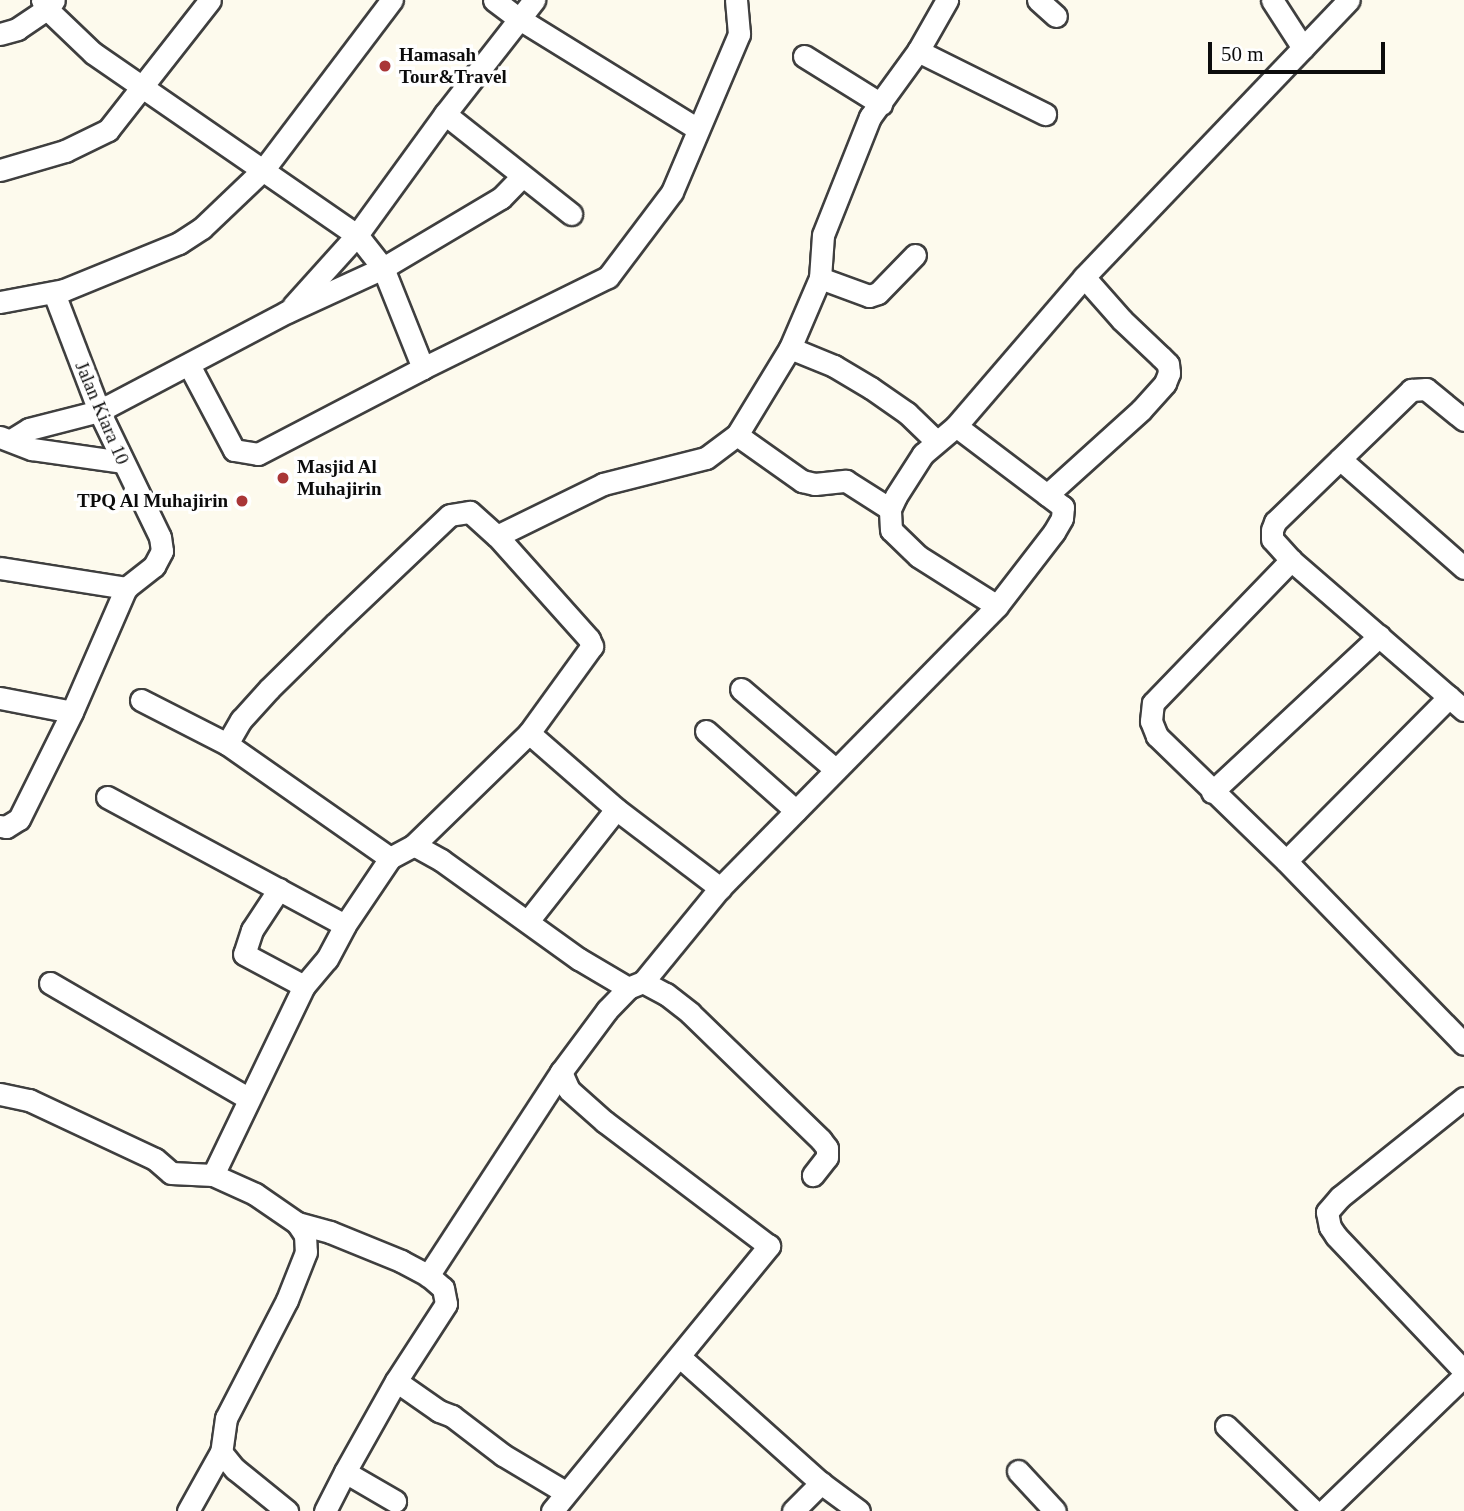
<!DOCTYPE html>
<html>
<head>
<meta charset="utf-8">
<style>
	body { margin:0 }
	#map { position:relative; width:1464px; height:1511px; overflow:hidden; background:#fdfaed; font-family:Georgia,serif }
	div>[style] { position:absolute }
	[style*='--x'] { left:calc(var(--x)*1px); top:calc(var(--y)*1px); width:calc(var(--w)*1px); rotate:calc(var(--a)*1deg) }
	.roads { filter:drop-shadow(2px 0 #3f3f3f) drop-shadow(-2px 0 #3f3f3f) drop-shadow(0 2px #3f3f3f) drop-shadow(0 -2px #3f3f3f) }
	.minor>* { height:21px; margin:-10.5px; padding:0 10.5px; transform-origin:10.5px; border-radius:10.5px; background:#fff }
	.dots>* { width:19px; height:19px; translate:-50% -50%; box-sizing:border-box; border:4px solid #fff; border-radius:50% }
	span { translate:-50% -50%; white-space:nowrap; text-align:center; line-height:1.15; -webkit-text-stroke:7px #fff; paint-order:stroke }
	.poi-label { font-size:19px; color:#0c0c0c; font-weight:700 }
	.left { translate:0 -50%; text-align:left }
	.right { translate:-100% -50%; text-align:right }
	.street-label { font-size:19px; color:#0c0c0c }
	.scale { position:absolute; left:1208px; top:42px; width:177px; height:32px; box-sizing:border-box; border:4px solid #0c0c0c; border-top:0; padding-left:9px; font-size:21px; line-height:24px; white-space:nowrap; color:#0c0c0c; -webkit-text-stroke:5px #fff; paint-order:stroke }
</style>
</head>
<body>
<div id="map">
	<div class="roads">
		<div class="minor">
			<i style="--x:42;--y:0;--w:10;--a:61"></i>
			<i style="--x:47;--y:9;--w:64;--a:43.7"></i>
			<i style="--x:93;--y:53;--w:321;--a:34.6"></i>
			<i style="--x:357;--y:235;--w:42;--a:51.8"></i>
			<i style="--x:383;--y:268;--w:108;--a:68.2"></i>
			<i style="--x:494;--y:0;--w:30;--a:37"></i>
			<i style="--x:518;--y:18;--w:211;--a:31.7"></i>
			<i style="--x:1038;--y:0;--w:24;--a:42"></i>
			<i style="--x:1272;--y:0;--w:57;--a:57.1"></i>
			<i style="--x:0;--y:34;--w:18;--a:-16"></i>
			<i style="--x:17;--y:29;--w:36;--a:-34"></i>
			<i style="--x:47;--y:9;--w:11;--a:-52"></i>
			<i style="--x:918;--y:51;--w:142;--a:26.4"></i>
			<i style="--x:804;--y:56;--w:91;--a:31.9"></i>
			<i style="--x:445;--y:114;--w:161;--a:38.4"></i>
			<i style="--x:0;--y:170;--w:68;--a:-16.3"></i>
			<i style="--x:65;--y:151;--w:48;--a:-26"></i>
			<i style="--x:108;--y:130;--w:165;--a:-51.9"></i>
			<i style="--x:820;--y:278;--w:52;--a:20.2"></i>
			<i style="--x:869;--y:296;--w:9;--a:-18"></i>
			<i style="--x:878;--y:293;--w:53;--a:-45.8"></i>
			<i style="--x:0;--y:302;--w:65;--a:-10.6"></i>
			<i style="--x:64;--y:290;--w:124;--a:-22.2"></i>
			<i style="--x:179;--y:243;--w:27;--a:-33"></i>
			<i style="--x:202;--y:228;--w:86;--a:-43.6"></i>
			<i style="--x:264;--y:169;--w:212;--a:-52.9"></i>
			<i style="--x:293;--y:306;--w:96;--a:-48"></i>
			<i style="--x:357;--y:235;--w:150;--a:-54"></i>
			<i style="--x:445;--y:114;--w:145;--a:-52"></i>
			<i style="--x:790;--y:348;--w:48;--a:22.2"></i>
			<i style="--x:834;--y:366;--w:43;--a:30.7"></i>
			<i style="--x:871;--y:388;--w:44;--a:34.8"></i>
			<i style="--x:907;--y:413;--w:40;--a:44"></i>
			<i style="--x:189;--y:365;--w:96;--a:62.1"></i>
			<i style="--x:234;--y:450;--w:24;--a:9"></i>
			<i style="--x:258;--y:454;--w:186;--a:-27.5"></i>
			<i style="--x:423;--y:368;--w:206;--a:-26.2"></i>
			<i style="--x:608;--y:277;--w:106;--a:-53"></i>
			<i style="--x:672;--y:192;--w:172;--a:-67"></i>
			<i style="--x:739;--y:34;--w:34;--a:-95"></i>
			<i style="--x:737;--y:435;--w:80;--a:35.3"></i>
			<i style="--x:802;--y:481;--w:13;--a:13"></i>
			<i style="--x:815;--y:484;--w:31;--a:-6"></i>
			<i style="--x:846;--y:481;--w:52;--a:32.5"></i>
			<i style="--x:0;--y:437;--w:34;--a:21"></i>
			<i style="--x:32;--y:449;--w:91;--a:8.2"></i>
			<i style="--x:13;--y:439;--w:19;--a:-32"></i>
			<i style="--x:29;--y:429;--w:72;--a:-14.4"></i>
			<i style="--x:99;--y:411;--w:212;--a:-27.8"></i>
			<i style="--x:287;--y:312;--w:106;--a:-24.6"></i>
			<i style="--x:383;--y:268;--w:137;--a:-30.7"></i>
			<i style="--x:501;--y:198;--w:30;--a:-46"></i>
			<i style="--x:1340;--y:459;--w:165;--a:41.3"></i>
			<i style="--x:1047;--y:495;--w:127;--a:-42.1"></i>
			<i style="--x:1141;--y:410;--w:36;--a:-48"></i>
			<i style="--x:1165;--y:383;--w:11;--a:-68"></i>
			<i style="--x:1169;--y:373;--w:9;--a:-96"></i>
			<i style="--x:1168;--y:364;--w:10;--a:-135"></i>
			<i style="--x:1161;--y:357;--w:54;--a:-136.5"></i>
			<i style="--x:1122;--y:320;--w:57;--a:-131.5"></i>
			<i style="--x:497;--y:536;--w:118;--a:-26.1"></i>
			<i style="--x:603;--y:484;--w:106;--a:-14.2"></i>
			<i style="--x:706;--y:458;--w:39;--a:-37"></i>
			<i style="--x:737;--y:435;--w:102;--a:-58.7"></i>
			<i style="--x:790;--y:348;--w:76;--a:-66.8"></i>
			<i style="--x:820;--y:278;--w:43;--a:-86"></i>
			<i style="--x:823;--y:235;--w:127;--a:-68.3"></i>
			<i style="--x:870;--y:117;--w:82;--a:-54"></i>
			<i style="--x:918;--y:51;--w:59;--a:-60.4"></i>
			<i style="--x:0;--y:568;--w:128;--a:9"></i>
			<i style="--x:997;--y:606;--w:93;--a:-147.7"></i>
			<i style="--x:918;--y:556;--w:37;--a:-136"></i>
			<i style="--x:891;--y:530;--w:21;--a:-93"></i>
			<i style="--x:890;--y:509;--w:14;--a:-65"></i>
			<i style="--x:896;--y:496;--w:50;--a:-57.3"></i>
			<i style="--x:923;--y:454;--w:43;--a:-40.3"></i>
			<i style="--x:956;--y:426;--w:196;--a:-49.3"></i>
			<i style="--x:1084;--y:277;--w:383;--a:-46.3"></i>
			<i style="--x:741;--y:689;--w:123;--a:40.4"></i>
			<i style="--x:1449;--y:697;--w:209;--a:-139.1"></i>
			<i style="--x:1291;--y:560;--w:28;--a:-132"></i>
			<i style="--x:1272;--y:539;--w:9;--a:-90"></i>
			<i style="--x:1272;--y:530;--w:9;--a:-69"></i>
			<i style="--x:1275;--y:522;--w:190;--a:-44.1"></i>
			<i style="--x:1411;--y:390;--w:15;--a:-4"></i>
			<i style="--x:1426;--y:389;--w:49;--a:39.2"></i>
			<i style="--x:0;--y:698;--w:73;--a:11"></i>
			<i style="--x:141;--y:700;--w:97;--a:27.1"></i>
			<i style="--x:227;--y:744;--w:199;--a:35"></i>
			<i style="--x:1464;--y:710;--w:20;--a:-139"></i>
			<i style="--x:1449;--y:697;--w:231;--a:134.8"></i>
			<i style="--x:1286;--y:861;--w:255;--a:45.8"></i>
			<i style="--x:706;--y:731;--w:120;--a:41.6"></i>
			<i style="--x:529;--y:733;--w:116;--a:41.1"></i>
			<i style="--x:616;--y:809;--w:131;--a:37.2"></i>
			<i style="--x:227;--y:744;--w:28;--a:-60"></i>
			<i style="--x:241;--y:720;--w:42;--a:-47.9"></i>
			<i style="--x:269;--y:689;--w:93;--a:-44.6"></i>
			<i style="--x:335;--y:624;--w:158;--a:-43.5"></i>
			<i style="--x:450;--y:515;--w:20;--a:-9"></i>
			<i style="--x:470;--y:512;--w:36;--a:42"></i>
			<i style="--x:497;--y:536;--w:138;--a:48.2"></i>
			<i style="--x:589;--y:639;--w:8;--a:67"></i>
			<i style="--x:592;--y:646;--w:107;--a:125.9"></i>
			<i style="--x:529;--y:733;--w:161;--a:135.8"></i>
			<i style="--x:414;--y:845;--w:31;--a:29"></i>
			<i style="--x:441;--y:860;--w:170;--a:35.7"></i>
			<i style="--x:579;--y:959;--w:57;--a:30.6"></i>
			<i style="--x:1212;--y:792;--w:229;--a:-43"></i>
			<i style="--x:107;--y:797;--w:270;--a:28.3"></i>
			<i style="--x:0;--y:826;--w:6;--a:9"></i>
			<i style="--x:6;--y:827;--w:15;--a:-32"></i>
			<i style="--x:19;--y:819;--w:119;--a:-63.6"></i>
			<i style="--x:72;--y:712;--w:135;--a:-66.5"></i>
			<i style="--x:126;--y:588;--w:36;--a:-38"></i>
			<i style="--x:154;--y:566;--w:17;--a:-62"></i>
			<i style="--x:162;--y:551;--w:14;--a:-98"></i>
			<i style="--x:160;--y:537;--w:140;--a:-115.8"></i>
			<i style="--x:99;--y:411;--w:126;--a:-110.9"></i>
			<i style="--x:1286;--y:861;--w:180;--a:-135.9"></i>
			<i style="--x:1157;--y:736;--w:16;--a:-112"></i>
			<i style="--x:1151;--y:721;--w:18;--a:-84"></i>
			<i style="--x:1153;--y:703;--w:199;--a:-46"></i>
			<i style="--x:279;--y:889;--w:49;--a:123.4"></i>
			<i style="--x:252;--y:930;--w:25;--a:108"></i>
			<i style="--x:244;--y:954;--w:68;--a:28.1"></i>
			<i style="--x:528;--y:921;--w:142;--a:-51.8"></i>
			<i style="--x:643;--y:982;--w:26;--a:28"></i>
			<i style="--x:666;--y:994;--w:31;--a:38"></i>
			<i style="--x:690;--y:1013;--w:182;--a:44.1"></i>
			<i style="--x:821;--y:1140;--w:10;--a:53"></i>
			<i style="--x:827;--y:1148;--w:9;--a:90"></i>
			<i style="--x:827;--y:1157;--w:23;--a:128"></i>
			<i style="--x:50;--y:983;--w:230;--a:30.2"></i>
			<i style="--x:0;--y:1094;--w:30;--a:12"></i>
			<i style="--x:29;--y:1100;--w:139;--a:25.1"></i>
			<i style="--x:155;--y:1159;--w:21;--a:41"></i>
			<i style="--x:171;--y:1173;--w:42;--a:2.7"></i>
			<i style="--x:213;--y:1175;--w:46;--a:24.3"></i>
			<i style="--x:255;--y:1194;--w:51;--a:34.6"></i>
			<i style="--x:297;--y:1223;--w:14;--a:56"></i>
			<i style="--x:305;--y:1235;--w:17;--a:87"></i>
			<i style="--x:306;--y:1252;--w:52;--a:111.6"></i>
			<i style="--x:287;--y:1300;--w:133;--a:117.3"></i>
			<i style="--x:226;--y:1418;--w:34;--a:98"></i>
			<i style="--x:221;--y:1452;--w:22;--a:51"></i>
			<i style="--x:235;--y:1469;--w:67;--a:38.9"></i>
			<i style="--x:1464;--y:1098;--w:159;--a:141.4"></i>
			<i style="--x:1340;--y:1197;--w:20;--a:131"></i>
			<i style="--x:1327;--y:1212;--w:15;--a:79"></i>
			<i style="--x:1330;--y:1227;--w:11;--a:56"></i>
			<i style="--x:1336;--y:1236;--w:186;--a:46.5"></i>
			<i style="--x:213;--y:1175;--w:210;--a:-64.3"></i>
			<i style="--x:304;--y:986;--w:35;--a:-50"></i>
			<i style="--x:327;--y:959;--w:38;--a:-62"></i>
			<i style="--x:345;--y:925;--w:81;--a:-56.1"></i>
			<i style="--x:390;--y:858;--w:27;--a:-28"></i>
			<i style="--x:297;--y:1223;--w:34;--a:15"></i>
			<i style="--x:330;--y:1232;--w:77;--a:22.2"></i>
			<i style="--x:401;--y:1261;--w:32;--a:28"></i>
			<i style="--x:429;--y:1276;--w:18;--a:41"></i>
			<i style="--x:443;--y:1288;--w:16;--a:79"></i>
			<i style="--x:446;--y:1304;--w:92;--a:123"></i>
			<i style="--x:396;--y:1381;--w:104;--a:119.3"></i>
			<i style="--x:428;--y:1276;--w:244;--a:-56.9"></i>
			<i style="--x:680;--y:1357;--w:189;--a:41.8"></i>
			<i style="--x:821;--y:1483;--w:47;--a:36.4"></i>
			<i style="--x:396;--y:1381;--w:52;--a:34.9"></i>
			<i style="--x:439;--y:1411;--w:14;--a:21"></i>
			<i style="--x:452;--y:1416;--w:64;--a:37.4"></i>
			<i style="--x:503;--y:1455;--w:72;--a:30.8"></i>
			<i style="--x:1226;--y:1426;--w:122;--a:44"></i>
			<i style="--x:1018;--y:1471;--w:54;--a:47.2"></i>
			<i style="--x:188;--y:1511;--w:68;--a:-60.8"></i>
			<i style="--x:325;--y:1511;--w:44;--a:-62.9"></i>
			<i style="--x:345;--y:1472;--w:58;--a:30.1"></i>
			<i style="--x:552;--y:1511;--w:343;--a:-50.7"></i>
			<i style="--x:769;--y:1246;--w:206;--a:-142.9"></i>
			<i style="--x:605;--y:1122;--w:48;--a:-138.4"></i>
			<i style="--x:569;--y:1090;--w:20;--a:-114"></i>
			<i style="--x:561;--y:1072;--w:77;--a:-53.4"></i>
			<i style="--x:607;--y:1010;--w:30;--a:-46"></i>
			<i style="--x:628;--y:988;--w:16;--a:-22"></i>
			<i style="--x:643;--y:982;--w:122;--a:-50.7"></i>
			<i style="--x:720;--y:888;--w:395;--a:-45.5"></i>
			<i style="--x:997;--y:606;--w:93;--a:-52.4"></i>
			<i style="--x:1054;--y:532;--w:16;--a:-60"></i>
			<i style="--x:1062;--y:518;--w:11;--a:-85"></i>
			<i style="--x:1063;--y:507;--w:134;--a:-142.9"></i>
			<i style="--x:793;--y:1511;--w:40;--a:-45"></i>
			<i style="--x:1324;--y:1511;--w:194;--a:-44"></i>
		</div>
	</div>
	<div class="dots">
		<i style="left:385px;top:66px;background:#a93637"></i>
		<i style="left:283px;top:478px;background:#a93637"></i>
		<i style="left:242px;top:501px;background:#a93637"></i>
	</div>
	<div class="poi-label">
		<span class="left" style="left:399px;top:66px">Hamasah<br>Tour&amp;Travel</span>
		<span class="left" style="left:297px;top:478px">Masjid Al<br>Muhajirin</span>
		<span class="right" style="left:228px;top:501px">TPQ Al Muhajirin</span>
	</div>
	<div class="street-label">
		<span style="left:102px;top:413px;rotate:67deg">Jalan Kiara 10</span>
	</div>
	<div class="scale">50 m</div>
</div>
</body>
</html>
